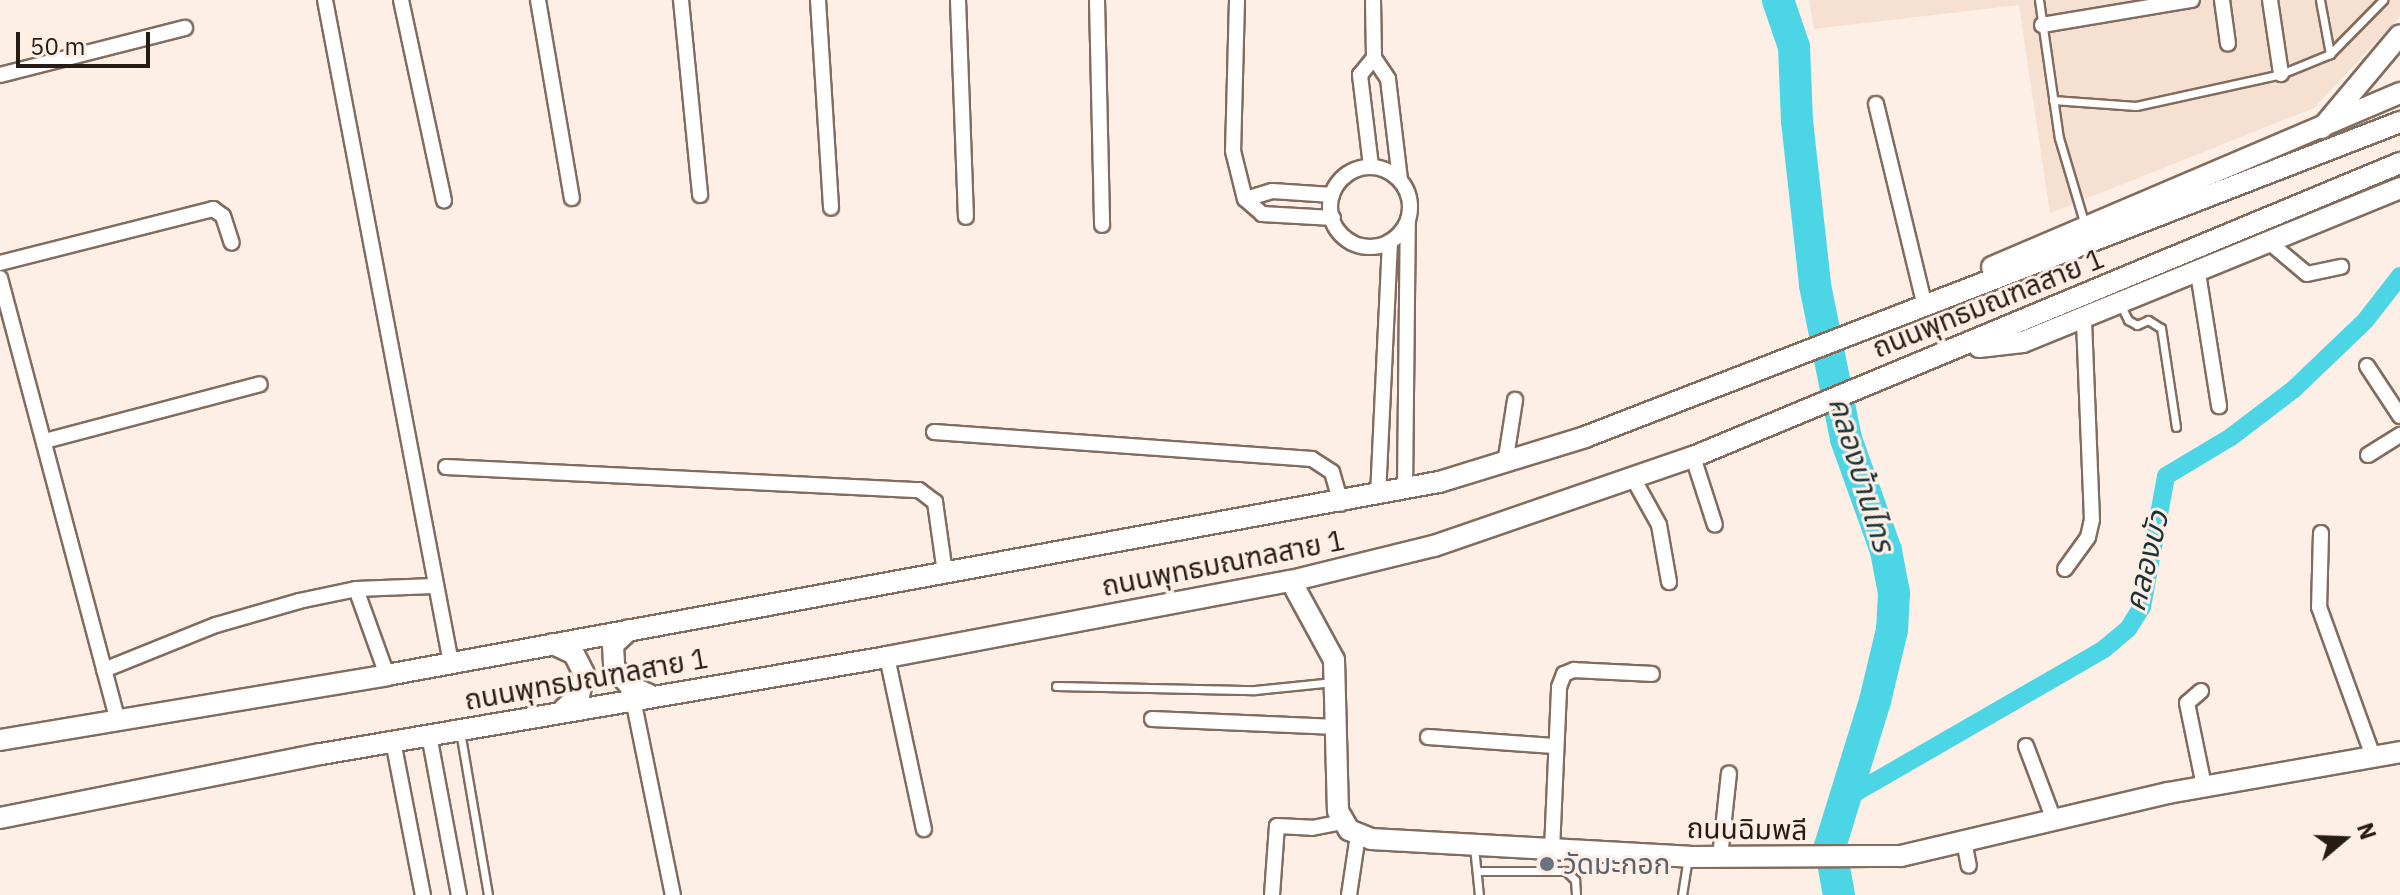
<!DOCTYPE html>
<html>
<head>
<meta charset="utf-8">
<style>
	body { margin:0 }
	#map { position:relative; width:2400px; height:895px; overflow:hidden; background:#fdefe5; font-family:"IBM Plex Sans","Noto Sans Thai",sans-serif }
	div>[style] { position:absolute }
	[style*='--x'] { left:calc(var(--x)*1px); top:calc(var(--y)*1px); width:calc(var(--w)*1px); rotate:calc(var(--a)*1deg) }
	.commercial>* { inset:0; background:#f5e0d2 }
	.canal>* { height:18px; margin:-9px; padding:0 9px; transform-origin:9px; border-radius:9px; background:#4cd5e5 }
	.river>* { height:32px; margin:-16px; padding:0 16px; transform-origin:16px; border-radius:16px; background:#4cd5e5 }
	.roads { filter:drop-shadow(2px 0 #816c5d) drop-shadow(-2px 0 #816c5d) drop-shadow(0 2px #816c5d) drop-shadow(0 -2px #816c5d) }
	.lane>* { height:7px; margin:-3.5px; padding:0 3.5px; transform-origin:3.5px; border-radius:3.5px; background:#fff }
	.street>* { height:14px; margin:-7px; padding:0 7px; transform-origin:7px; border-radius:7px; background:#fff }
	.street>.ring { margin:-7px; padding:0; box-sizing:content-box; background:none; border:14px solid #fff; border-radius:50% }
	.secondary>* { height:20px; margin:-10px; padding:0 10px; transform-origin:10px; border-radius:10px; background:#fff }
	.dots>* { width:22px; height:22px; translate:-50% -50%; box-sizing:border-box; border:4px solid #fdefe5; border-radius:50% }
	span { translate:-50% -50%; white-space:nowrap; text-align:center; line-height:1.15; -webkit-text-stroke:6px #fdefe5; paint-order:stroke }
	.street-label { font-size:28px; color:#251c16 }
	.worship-label { font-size:28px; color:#5b616d }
	.left { translate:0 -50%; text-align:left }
	.water-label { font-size:30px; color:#1b3336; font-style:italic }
	.north { position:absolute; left:2304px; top:799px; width:80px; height:80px; -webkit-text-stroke:6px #fdefe5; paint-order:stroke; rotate:71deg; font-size:22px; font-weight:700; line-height:32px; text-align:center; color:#251c16 }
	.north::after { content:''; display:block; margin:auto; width:28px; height:36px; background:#251c16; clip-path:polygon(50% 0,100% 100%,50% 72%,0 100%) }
	.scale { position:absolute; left:16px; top:32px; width:134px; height:36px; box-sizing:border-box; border:4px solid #251c16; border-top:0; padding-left:10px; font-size:24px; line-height:28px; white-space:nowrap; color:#251c16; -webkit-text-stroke:6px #fdefe5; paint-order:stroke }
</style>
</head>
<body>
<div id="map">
	<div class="commercial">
		<i style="clip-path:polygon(1809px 0,2400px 0,2400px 16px,2314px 108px,2050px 213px,2019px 5px,1814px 29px)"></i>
	</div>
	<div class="canal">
		<i style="--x:1848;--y:797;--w:296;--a:-30"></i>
		<i style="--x:2104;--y:649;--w:31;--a:-40"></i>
		<i style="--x:2128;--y:629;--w:26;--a:-58"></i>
		<i style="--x:2142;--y:607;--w:133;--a:-79.6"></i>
		<i style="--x:2166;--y:476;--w:76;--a:-31"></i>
		<i style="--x:2231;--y:437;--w:79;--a:-37.3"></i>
		<i style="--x:2294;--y:389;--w:98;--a:-43.8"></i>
		<i style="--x:2365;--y:321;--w:57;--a:-52.1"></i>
	</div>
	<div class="river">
		<i style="--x:1778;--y:0;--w:50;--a:71.2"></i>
		<i style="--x:1794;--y:47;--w:74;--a:87.7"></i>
		<i style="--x:1797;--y:121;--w:165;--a:83.7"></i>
		<i style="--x:1815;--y:285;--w:157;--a:78.6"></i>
		<i style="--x:1846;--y:439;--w:119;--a:70.3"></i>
		<i style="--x:1886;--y:551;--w:43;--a:79.2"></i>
		<i style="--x:1894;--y:593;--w:37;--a:93"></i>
		<i style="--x:1892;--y:630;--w:73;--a:103.5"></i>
		<i style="--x:1875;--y:701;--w:152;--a:107.2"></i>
		<i style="--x:1830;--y:846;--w:50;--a:79.6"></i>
	</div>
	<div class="roads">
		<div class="lane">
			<i style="--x:2039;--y:0;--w:139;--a:81.8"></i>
			<i style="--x:2059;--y:138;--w:91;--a:73.4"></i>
			<i style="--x:2320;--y:0;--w:55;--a:79.5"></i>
			<i style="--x:2053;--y:100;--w:83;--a:4.1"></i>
			<i style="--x:2136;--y:106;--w:148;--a:-12.4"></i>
			<i style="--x:2281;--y:74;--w:53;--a:-22.2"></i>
			<i style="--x:2330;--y:54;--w:76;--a:-45.5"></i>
			<i style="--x:2121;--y:306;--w:16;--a:63"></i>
			<i style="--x:2128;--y:320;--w:10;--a:29"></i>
			<i style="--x:2137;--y:325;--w:12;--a:-24"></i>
			<i style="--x:2148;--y:320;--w:15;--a:32"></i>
			<i style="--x:2161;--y:328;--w:100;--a:81.4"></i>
			<i style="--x:1056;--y:686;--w:199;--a:1.2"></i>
			<i style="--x:1255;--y:690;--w:79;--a:-5.8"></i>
			<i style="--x:460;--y:731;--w:166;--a:80.3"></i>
			<i style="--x:1474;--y:847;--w:48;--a:84.1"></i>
			<i style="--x:1478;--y:871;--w:88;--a:0"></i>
			<i style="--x:1566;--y:871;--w:13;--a:45"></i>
			<i style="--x:1575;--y:880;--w:15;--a:86"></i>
			<i style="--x:1682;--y:895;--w:36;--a:-81"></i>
		</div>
		<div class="street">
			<i style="--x:325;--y:0;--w:675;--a:79.24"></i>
			<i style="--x:401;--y:0;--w:205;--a:77.9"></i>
			<i style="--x:538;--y:0;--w:201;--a:80.3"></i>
			<i style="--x:681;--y:0;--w:196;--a:84.4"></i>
			<i style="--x:818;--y:0;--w:208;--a:86.4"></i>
			<i style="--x:958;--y:0;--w:217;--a:87.9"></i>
			<i style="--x:1097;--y:0;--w:225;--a:88.7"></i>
			<i style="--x:1237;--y:0;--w:151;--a:91.5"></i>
			<i style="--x:1233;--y:151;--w:49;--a:76"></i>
			<i style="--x:1373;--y:0;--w:58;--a:89"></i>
			<i style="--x:2222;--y:0;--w:44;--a:82.2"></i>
			<i style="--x:2270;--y:0;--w:75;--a:81.5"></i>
			<i style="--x:2042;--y:25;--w:152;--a:-9.5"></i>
			<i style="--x:0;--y:75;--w:191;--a:-14.3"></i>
			<i style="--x:1876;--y:104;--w:205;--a:76.4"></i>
			<i style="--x:1371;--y:166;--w:92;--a:-96.9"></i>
			<i style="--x:1360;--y:75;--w:22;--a:-51"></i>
			<i style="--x:1374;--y:58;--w:25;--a:56"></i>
			<i style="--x:1388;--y:79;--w:102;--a:83.2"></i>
			<i class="ring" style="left:1330px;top:167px;width:66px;height:66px"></i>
			<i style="--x:1332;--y:195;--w:60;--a:-176.2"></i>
			<i style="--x:1272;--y:191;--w:28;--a:163"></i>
			<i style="--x:1245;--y:199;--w:23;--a:41"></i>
			<i style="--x:1262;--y:214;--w:71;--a:3.2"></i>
			<i style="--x:2270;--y:243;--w:48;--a:40"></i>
			<i style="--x:2307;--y:274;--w:35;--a:-12"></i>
			<i style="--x:0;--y:263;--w:220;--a:-14.2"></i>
			<i style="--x:213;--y:209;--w:12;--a:35"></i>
			<i style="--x:223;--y:216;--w:28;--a:72"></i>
			<i style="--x:2198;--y:273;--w:135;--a:81"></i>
			<i style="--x:0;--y:278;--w:455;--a:75.1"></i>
			<i style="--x:2367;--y:366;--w:60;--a:56.6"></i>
			<i style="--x:934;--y:432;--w:379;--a:4.1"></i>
			<i style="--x:1312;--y:459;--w:24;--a:33"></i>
			<i style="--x:1332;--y:472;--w:33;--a:74"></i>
			<i style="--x:45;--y:441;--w:222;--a:-14.8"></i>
			<i style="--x:2368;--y:455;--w:38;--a:-32"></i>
			<i style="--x:1693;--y:457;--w:71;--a:72.1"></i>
			<i style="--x:1505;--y:464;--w:65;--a:-81.1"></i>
			<i style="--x:446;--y:467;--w:474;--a:2.8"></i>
			<i style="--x:919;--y:490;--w:20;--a:37"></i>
			<i style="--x:935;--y:502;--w:72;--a:82"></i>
			<i style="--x:1633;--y:478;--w:54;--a:61"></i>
			<i style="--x:1659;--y:525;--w:58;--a:80"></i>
			<i style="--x:1405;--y:490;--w:270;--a:-89.4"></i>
			<i style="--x:1378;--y:496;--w:254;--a:-87.3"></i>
			<i style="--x:2321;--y:533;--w:74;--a:91.5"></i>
			<i style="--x:2319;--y:607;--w:158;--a:70.1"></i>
			<i style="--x:2065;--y:569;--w:39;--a:-54"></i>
			<i style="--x:2088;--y:537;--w:17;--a:-77"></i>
			<i style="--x:2092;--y:520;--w:202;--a:-92.3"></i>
			<i style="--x:356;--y:589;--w:91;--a:70.2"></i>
			<i style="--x:887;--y:657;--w:176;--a:77.9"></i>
			<i style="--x:104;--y:670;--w:121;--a:-21.9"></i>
			<i style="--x:216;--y:625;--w:86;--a:-16.1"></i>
			<i style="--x:299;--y:601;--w:58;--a:-11.9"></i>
			<i style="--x:356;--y:589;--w:78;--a:-2.2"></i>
			<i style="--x:2201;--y:691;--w:18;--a:139"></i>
			<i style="--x:2187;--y:703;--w:85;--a:78.4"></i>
			<i style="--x:633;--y:699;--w:200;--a:78.5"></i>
			<i style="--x:1152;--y:719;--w:185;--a:2.5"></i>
			<i style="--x:429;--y:735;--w:163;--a:79.4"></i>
			<i style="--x:1428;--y:737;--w:126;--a:4.1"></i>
			<i style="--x:393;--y:741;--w:157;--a:79"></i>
			<i style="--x:2026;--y:746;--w:79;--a:69.3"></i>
			<i style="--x:1964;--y:841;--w:25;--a:79"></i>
			<i style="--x:1552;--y:850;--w:163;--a:-87.5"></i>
			<i style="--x:1559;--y:687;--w:14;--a:-69"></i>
			<i style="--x:1564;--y:674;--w:11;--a:-22"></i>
			<i style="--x:1574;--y:670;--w:78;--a:2.9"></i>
			<i style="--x:1720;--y:857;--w:84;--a:-83.9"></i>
			<i style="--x:1272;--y:895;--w:69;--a:-85.9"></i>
			<i style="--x:1277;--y:826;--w:35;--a:3"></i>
			<i style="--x:1312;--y:828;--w:33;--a:-11"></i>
			<i style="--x:1349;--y:895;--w:61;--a:-81.5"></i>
		</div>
		<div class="secondary">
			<i style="--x:2322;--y:128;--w:121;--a:-50"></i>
			<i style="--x:1992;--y:267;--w:444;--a:-23.1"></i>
			<i style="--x:1979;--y:347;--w:44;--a:-6.5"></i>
			<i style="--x:2023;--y:342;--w:407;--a:-22.2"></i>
			<i style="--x:1291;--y:581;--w:90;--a:61.4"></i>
			<i style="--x:1334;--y:660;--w:151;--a:88.5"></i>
			<i style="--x:1338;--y:811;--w:22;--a:60"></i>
			<i style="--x:1349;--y:830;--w:24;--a:22"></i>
			<i style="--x:1371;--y:839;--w:319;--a:3.2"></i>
			<i style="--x:1689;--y:857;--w:212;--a:-0.3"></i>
			<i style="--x:1901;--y:856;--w:274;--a:-13.3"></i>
			<i style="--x:2168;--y:793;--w:236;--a:-10"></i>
			<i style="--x:629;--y:630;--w:22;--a:137"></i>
			<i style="--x:613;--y:645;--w:22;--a:87"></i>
			<i style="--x:614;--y:667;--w:25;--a:50"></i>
			<i style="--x:630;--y:686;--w:21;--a:25"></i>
			<i style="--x:553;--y:644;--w:23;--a:25"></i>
			<i style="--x:574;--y:654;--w:22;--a:63"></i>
			<i style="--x:584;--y:674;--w:22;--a:103"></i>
			<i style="--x:579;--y:695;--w:21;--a:137"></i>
			<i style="--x:0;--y:740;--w:392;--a:-9.5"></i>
			<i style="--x:387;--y:675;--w:1070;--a:-10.4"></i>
			<i style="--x:1439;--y:482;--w:153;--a:-17.1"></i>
			<i style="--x:1585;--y:437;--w:874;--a:-21.13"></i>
			<i style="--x:0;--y:818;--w:327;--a:-11.3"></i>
			<i style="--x:321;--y:754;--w:574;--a:-9.72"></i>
			<i style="--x:887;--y:657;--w:411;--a:-10.7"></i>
			<i style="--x:1291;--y:581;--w:147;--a:-13.8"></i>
			<i style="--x:1434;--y:546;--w:274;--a:-19"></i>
			<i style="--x:1693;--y:457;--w:766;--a:-22.58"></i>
		</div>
	</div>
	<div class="dots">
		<i style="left:1547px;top:864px;background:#6b7280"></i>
	</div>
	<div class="street-label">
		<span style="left:1988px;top:303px;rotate:-22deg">ถนนพุทธมณฑลสาย 1</span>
		<span style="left:1223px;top:563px;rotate:-11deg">ถนนพุทธมณฑลสาย 1</span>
		<span style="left:586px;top:679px;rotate:-10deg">ถนนพุทธมณฑลสาย 1</span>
		<span style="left:1747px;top:829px;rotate:1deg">ถนนฉิมพลี</span>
	</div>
	<div class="worship-label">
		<span class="left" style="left:1563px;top:864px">วัดมะกอก</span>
	</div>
	<div class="water-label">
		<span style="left:1862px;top:474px;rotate:73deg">คลองบ้านไทร</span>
		<span style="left:2146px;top:561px;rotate:-76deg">คลองบัว</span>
	</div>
	<div class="north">N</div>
	<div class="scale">50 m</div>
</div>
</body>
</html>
